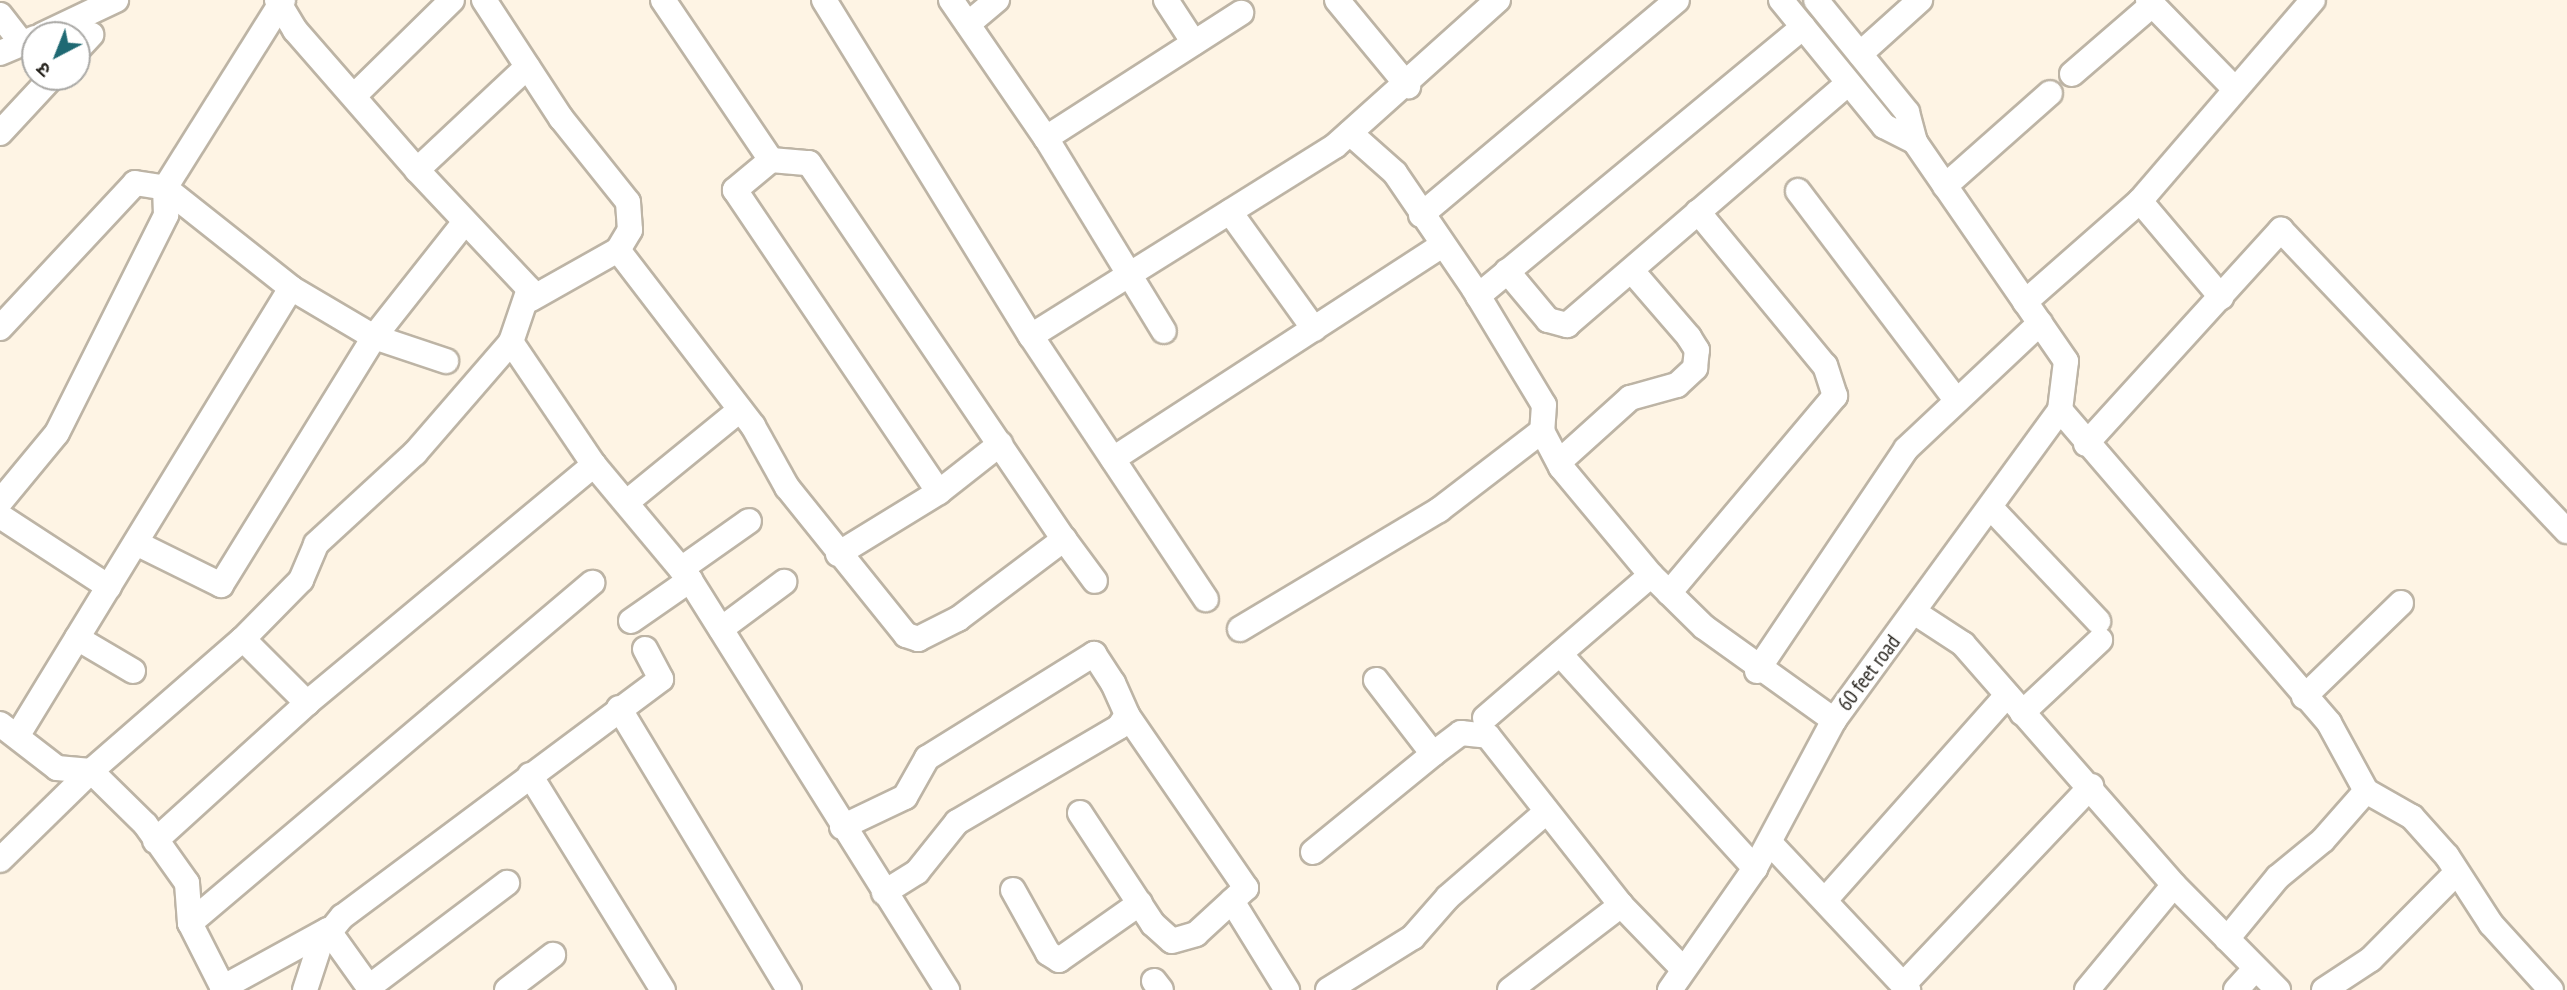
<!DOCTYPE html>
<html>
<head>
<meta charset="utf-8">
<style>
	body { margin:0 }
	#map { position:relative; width:2567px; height:990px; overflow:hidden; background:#fef4e4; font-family:"PT Sans Narrow","Noto Sans Devanagari",sans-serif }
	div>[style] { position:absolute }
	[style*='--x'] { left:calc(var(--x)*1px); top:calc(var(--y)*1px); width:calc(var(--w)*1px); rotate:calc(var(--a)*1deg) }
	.roads { filter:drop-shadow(2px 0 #bdb4a5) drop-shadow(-2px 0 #bdb4a5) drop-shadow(0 2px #bdb4a5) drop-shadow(0 -2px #bdb4a5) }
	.minor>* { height:24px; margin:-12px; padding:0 12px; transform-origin:12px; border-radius:12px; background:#fff }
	span { translate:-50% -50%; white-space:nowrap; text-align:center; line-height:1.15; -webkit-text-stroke:7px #fff; paint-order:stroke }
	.street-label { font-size:21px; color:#2a2721 }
	.north { position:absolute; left:21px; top:21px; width:70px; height:70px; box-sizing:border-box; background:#fff; border:2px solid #aaa9a6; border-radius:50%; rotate:222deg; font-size:19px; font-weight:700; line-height:28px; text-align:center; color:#2a2721 }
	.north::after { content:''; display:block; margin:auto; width:24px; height:32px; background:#1f6973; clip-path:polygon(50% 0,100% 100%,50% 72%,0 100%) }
</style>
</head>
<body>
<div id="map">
	<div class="roads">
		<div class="minor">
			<i style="--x:277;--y:0;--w:35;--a:59"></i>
			<i style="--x:295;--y:30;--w:186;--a:48.9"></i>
			<i style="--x:417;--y:170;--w:163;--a:46.7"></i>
			<i style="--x:529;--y:289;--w:56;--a:108.8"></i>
			<i style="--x:511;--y:342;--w:148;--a:56"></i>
			<i style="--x:594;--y:465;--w:150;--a:50.1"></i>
			<i style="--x:690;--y:580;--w:484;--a:57.9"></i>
			<i style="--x:484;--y:0;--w:141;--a:56.9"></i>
			<i style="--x:561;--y:118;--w:107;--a:51.4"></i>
			<i style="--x:628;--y:202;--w:28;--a:86"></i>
			<i style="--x:630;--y:230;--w:23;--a:121"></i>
			<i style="--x:618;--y:250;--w:222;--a:52.5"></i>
			<i style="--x:753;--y:426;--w:70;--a:60.9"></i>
			<i style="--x:787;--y:487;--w:190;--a:51.2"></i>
			<i style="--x:906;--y:635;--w:13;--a:18"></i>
			<i style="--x:918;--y:639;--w:45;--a:-26.6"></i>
			<i style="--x:958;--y:619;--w:133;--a:-37"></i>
			<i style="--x:1064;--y:539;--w:52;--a:53.6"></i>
			<i style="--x:663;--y:0;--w:193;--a:56"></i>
			<i style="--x:771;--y:160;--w:47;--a:140.2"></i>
			<i style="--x:735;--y:190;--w:364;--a:56"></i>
			<i style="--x:939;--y:492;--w:78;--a:-38.2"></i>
			<i style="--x:824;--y:0;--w:395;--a:58.4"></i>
			<i style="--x:1031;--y:336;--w:358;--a:-32"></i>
			<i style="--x:1335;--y:146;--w:219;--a:-41.9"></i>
			<i style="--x:951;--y:0;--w:168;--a:55.5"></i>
			<i style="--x:1046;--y:138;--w:226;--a:58.6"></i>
			<i style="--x:1166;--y:0;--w:51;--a:56.9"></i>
			<i style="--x:1337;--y:0;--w:112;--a:50.5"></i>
			<i style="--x:1781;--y:0;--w:163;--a:50.7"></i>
			<i style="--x:1884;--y:126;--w:35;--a:27"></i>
			<i style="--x:2148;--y:0;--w:122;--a:45.7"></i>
			<i style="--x:0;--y:15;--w:36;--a:52"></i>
			<i style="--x:968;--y:24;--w:38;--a:-40"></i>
			<i style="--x:42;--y:35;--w:82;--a:-25.3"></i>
			<i style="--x:77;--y:50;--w:21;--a:-47"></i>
			<i style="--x:0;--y:53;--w:38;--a:-23"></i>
			<i style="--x:1860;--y:54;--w:81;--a:-42"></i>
			<i style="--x:2072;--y:74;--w:107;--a:-40.8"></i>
			<i style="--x:354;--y:96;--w:137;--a:-44.4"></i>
			<i style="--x:0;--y:133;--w:76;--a:-47.1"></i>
			<i style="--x:1350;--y:133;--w:60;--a:41.6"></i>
			<i style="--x:1395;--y:173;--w:140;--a:55.7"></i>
			<i style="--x:1474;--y:289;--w:135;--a:58.9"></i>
			<i style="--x:1544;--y:405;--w:26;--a:94"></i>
			<i style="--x:1542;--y:431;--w:41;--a:62.2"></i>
			<i style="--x:1561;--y:467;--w:141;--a:50.2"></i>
			<i style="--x:1651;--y:575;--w:74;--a:44.5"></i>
			<i style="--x:1704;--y:627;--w:160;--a:35.6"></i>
			<i style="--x:1046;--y:138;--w:232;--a:-32.7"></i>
			<i style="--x:771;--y:160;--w:38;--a:5"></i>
			<i style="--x:809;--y:163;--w:454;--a:55.9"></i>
			<i style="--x:417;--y:170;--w:151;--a:-43.1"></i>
			<i style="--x:1945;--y:186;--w:140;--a:-41.5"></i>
			<i style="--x:1798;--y:191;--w:263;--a:52.9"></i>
			<i style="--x:2140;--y:201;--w:126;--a:49.8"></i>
			<i style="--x:1230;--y:212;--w:144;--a:54.3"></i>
			<i style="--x:1421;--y:215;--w:334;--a:-40"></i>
			<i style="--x:1507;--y:271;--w:64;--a:50.1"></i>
			<i style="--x:1548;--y:320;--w:20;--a:15"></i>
			<i style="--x:1567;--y:325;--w:371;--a:-40.7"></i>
			<i style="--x:291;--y:288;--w:96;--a:30.6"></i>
			<i style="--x:374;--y:337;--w:145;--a:-51.7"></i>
			<i style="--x:1478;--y:296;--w:422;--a:-39.6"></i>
			<i style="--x:531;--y:299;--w:100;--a:-29.4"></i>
			<i style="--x:2025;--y:302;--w:153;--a:-41.3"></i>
			<i style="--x:2140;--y:201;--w:265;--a:-49.3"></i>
			<i style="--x:0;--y:328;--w:198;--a:-47"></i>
			<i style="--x:135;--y:183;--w:30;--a:9"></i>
			<i style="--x:165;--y:188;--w:161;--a:38.4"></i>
			<i style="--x:291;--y:288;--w:522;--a:121.43"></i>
			<i style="--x:1031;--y:336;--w:316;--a:56.4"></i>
			<i style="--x:2060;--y:410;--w:413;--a:49.3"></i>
			<i style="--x:2329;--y:723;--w:77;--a:61.4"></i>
			<i style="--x:2366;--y:791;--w:53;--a:29.5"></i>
			<i style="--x:2412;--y:817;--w:52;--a:48.1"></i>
			<i style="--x:2447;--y:856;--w:81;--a:57.1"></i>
			<i style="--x:2491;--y:924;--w:89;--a:47.7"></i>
			<i style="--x:2086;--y:444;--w:290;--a:-47.7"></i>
			<i style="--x:2281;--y:230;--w:415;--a:46.5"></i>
			<i style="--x:1113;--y:459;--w:390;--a:-33"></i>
			<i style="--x:1559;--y:462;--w:96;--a:-42"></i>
			<i style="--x:1630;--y:398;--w:49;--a:-15.5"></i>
			<i style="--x:1677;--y:385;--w:25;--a:-43"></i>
			<i style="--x:1695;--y:368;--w:18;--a:-84"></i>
			<i style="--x:1697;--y:350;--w:15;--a:-122"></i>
			<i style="--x:1689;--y:337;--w:87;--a:-130.8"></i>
			<i style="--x:0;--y:502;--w:89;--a:-50.4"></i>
			<i style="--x:57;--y:433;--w:244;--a:-63.4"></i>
			<i style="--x:166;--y:215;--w:27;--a:-92"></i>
			<i style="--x:165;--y:188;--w:222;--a:-57.9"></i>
			<i style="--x:627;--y:502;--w:146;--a:-39.2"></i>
			<i style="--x:1991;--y:508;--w:156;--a:46.6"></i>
			<i style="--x:0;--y:516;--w:130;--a:33.1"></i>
			<i style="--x:136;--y:543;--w:95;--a:26.3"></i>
			<i style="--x:221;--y:585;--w:291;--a:-58.3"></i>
			<i style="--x:374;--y:337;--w:76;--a:18.4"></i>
			<i style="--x:838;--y:554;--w:119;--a:-31.5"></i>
			<i style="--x:681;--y:569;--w:83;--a:-35.2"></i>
			<i style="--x:1669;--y:593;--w:258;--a:-49.9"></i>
			<i style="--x:1835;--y:396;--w:32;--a:-108"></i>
			<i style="--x:1825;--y:366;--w:200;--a:-129.5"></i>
			<i style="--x:1914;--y:612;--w:59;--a:33.1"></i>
			<i style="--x:1963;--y:644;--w:320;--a:48.8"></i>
			<i style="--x:2174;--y:885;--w:148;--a:45.3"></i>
			<i style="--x:631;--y:621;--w:72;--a:-34.8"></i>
			<i style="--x:721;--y:629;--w:79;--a:-36.7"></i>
			<i style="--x:1240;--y:629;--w:232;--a:-30.9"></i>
			<i style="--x:1439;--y:510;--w:130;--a:-37.5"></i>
			<i style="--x:77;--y:638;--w:65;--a:30.5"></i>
			<i style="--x:243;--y:639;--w:91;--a:45"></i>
			<i style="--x:1560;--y:654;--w:290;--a:47.7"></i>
			<i style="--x:1757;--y:671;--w:267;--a:-56.1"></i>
			<i style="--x:1906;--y:449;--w:184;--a:-43.2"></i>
			<i style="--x:1376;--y:680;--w:93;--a:52.4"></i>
			<i style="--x:1433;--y:754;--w:35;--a:-37"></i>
			<i style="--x:1461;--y:733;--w:27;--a:6"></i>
			<i style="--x:1488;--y:736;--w:215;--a:51.8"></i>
			<i style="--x:2304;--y:697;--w:135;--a:-44.1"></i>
			<i style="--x:619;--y:708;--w:329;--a:58.9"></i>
			<i style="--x:2022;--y:713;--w:107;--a:-43.1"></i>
			<i style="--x:1485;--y:718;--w:219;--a:-40.7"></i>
			<i style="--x:0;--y:724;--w:72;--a:37.7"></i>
			<i style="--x:57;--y:768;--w:34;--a:5"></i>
			<i style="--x:91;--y:771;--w:127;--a:135.6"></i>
			<i style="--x:530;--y:775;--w:253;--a:58.3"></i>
			<i style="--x:1080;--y:813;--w:133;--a:56.7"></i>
			<i style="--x:1153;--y:924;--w:25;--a:42"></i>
			<i style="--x:1172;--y:941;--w:25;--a:-16"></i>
			<i style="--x:1196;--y:934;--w:68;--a:-42.6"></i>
			<i style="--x:1246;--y:888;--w:210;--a:-124.5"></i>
			<i style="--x:842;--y:827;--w:70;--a:-25.5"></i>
			<i style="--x:905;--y:797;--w:45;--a:-60.6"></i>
			<i style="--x:927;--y:758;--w:197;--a:-31.9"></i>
			<i style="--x:1094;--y:654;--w:35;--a:57"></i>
			<i style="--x:1113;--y:683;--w:35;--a:66"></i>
			<i style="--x:1127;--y:715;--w:14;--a:124"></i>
			<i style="--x:1119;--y:727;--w:188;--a:149.6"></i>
			<i style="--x:957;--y:822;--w:64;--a:128.7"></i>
			<i style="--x:917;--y:872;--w:39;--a:148"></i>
			<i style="--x:155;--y:841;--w:205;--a:-42.2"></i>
			<i style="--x:307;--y:703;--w:373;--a:-39.7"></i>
			<i style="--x:1770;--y:843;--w:202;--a:46.8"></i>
			<i style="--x:1313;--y:852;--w:155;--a:-39.2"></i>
			<i style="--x:1013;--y:890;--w:72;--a:60.9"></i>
			<i style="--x:1048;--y:953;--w:13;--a:32"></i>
			<i style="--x:1059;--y:960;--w:99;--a:-35.1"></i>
			<i style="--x:1826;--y:899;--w:273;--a:-48.4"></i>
			<i style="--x:1232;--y:901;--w:105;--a:58.3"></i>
			<i style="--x:190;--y:923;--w:527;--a:-40.22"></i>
			<i style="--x:2227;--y:939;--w:80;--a:-50.6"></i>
			<i style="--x:2278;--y:877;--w:58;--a:-39.4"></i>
			<i style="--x:2323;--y:840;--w:65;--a:-48.7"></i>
			<i style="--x:1154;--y:981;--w:11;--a:52"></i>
			<i style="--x:1903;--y:985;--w:274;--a:-46.6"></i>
			<i style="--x:369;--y:987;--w:173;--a:-37"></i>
			<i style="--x:222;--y:988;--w:121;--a:-28.7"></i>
			<i style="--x:328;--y:930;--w:74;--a:54.4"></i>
			<i style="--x:224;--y:990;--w:75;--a:-116.9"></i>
			<i style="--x:190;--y:923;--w:40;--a:-94.3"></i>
			<i style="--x:187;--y:883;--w:72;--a:-125.4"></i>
			<i style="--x:145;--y:824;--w:76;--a:-135.5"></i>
			<i style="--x:91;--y:771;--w:201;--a:-41"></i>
			<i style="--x:243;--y:639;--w:83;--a:-45.5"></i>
			<i style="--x:301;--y:580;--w:39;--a:-67"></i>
			<i style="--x:316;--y:544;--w:134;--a:-42.6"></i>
			<i style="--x:415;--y:453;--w:147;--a:-49.1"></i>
			<i style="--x:305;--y:990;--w:48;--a:-71.9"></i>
			<i style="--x:320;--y:944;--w:35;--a:-51"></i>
			<i style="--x:342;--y:917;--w:398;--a:-36.7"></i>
			<i style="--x:661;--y:679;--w:34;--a:-118"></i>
			<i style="--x:507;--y:990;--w:58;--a:-37.3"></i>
			<i style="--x:1328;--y:990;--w:100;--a:-31.9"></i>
			<i style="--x:1413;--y:937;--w:53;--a:-48.8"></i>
			<i style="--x:1448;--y:897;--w:130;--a:-40.9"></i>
			<i style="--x:1510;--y:990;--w:140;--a:-37.4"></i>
			<i style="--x:1621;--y:905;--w:89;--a:45.9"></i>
			<i style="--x:1670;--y:990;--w:149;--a:-55.1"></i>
			<i style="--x:1755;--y:868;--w:168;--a:-61.9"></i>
			<i style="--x:1834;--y:720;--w:384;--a:-53.9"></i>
			<i style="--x:2060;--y:410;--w:49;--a:-83"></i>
			<i style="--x:2066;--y:361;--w:266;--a:-124.6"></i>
			<i style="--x:1915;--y:142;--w:31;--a:-105"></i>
			<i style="--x:1907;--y:112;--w:144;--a:-129.1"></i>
			<i style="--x:2087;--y:990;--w:136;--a:-50.4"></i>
			<i style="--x:2236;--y:990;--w:25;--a:-48"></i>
			<i style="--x:2324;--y:990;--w:56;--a:-33.4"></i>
			<i style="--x:2371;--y:959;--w:121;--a:-45.3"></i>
		</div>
	</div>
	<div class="street-label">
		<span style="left:1869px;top:673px;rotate:-53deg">60 feet road</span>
	</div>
	<div class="north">उ</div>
</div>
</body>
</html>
